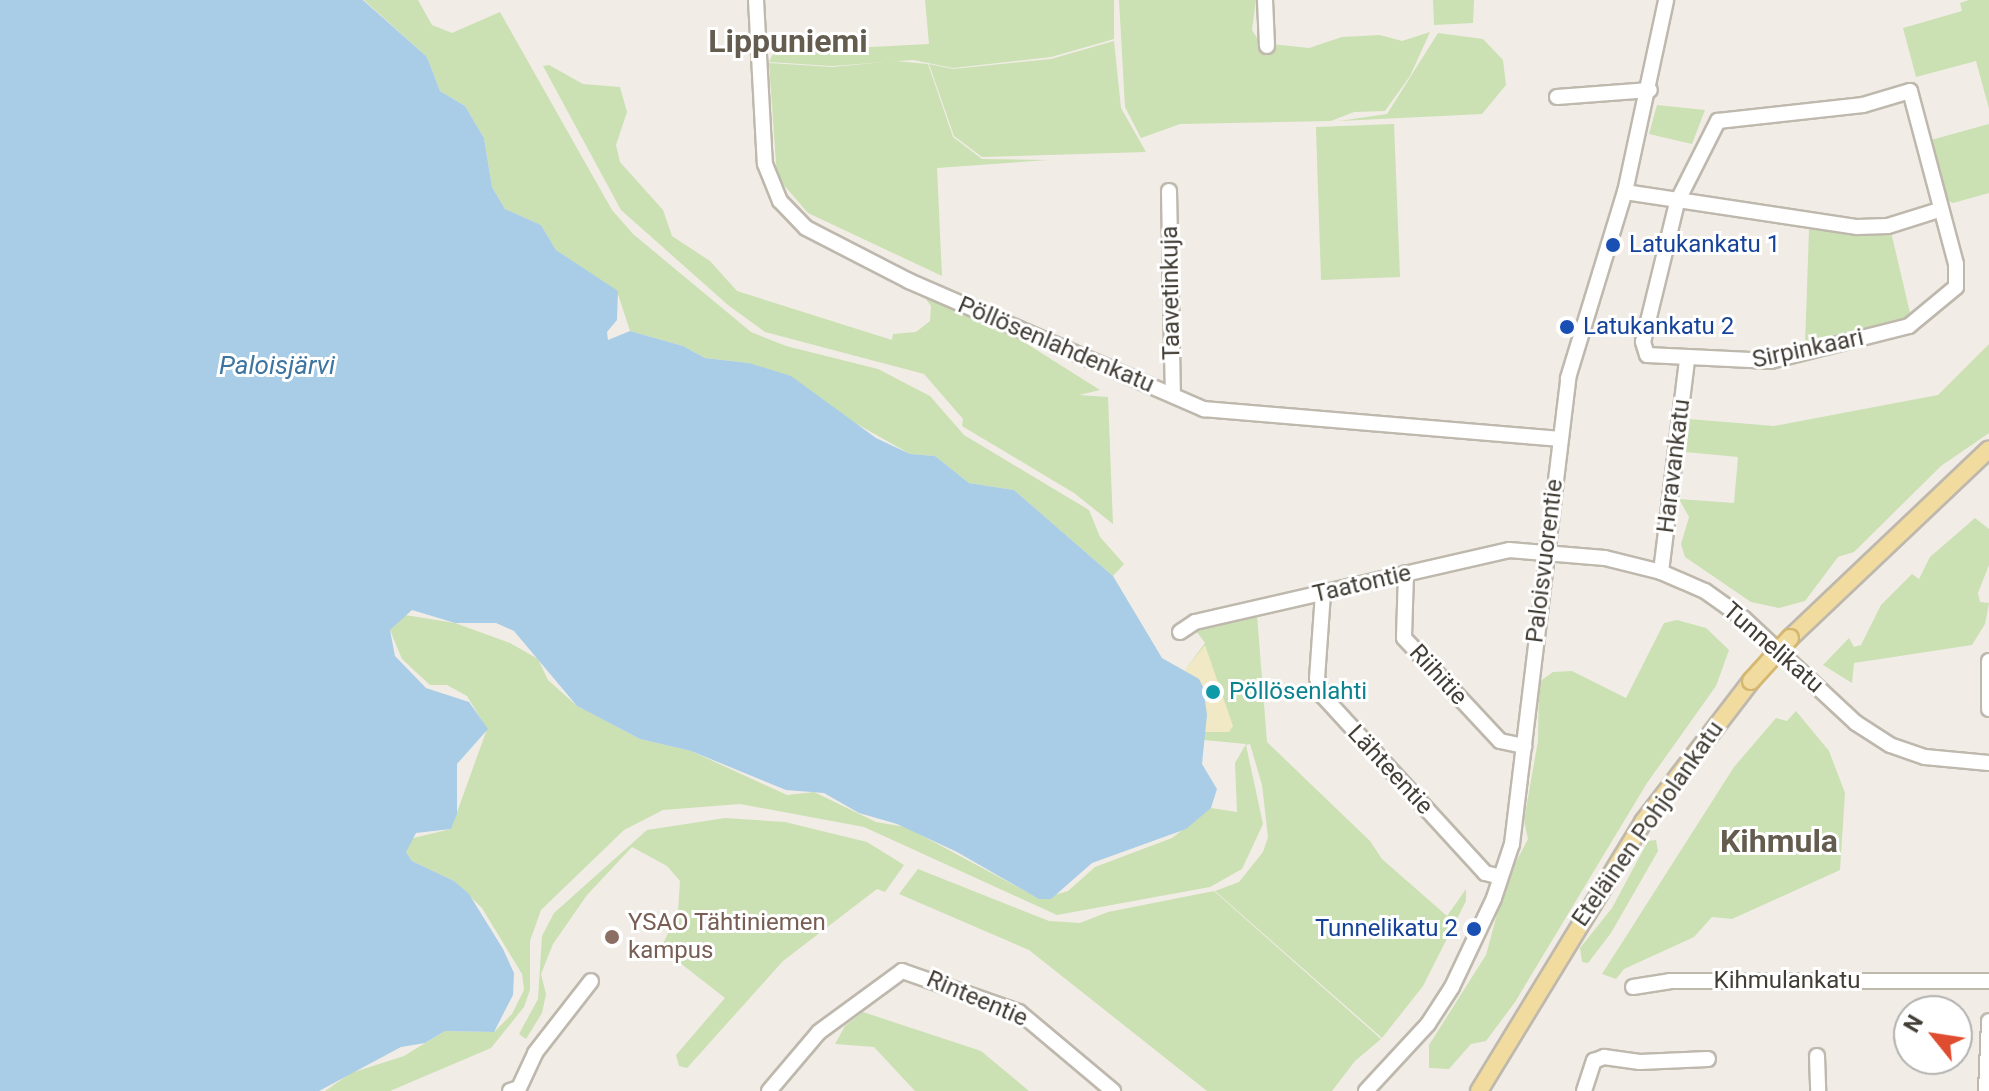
<!DOCTYPE html>
<html>
<head>
<meta charset="utf-8">
<style>
	body { margin:0 }
	#map { position:relative; width:1989px; height:1091px; overflow:hidden; background:#f1ede6; font-family:Roboto,sans-serif }
	div>[style] { position:absolute }
	[style*='--x'] { left:calc(var(--x)*1px); top:calc(var(--y)*1px); width:calc(var(--w)*1px); rotate:calc(var(--a)*1deg) }
	.green>* { inset:0; background:#cbe0b3 }
	.sand>* { inset:0; background:#f1e8c6 }
	.water>* { inset:0; background:#a9cde6 }
	.roads { filter:drop-shadow(2px 0 #beb8ad) drop-shadow(-2px 0 #beb8ad) drop-shadow(0 2px #beb8ad) drop-shadow(0 -2px #beb8ad) }
	.minor>* { height:14px; margin:-7px; padding:0 7px; transform-origin:7px; border-radius:7px; background:#fff }
	.major>* { height:16px; margin:-8px; padding:0 8px; transform-origin:8px; border-radius:8px; background:#f1db9e }
	.bridges { filter:drop-shadow(2px 0 #d4b771) drop-shadow(-2px 0 #d4b771) drop-shadow(0 2px #d4b771) drop-shadow(0 -2px #d4b771) }
	.major-bridge>* { height:16px; margin:-8px; padding:0 8px; transform-origin:8px; border-radius:8px; background:#f1db9e }
	.dots>* { width:22px; height:22px; translate:-50% -50%; box-sizing:border-box; border:4px solid #fff; border-radius:50% }
	span { translate:-50% -50%; white-space:nowrap; text-align:center; line-height:1.15; -webkit-text-stroke:6px #fff; paint-order:stroke }
	.transit-label { font-size:24px; color:#164399 }
	.left { translate:0 -50%; text-align:left }
	.right { translate:-100% -50%; text-align:right }
	.street-label { font-size:24px; color:#423e36 }
	.culture-label { font-size:24px; color:#0d838f }
	.education-label { font-size:24px; color:#785e54 }
	.water-label { font-size:26px; color:#3d75a0; font-style:italic }
	.district-label { font-size:32px; color:#645c4f; font-weight:700 }
	.north { position:absolute; left:1893px; top:995px; width:80px; height:80px; box-sizing:border-box; background:#fff; border:2px solid #b3b2af; border-radius:50%; rotate:300deg; font-size:22px; font-weight:700; line-height:32px; text-align:center; color:#423e36 }
	.north::after { content:''; display:block; margin:auto; width:28px; height:36px; background:#df4c2f; clip-path:polygon(50% 0,100% 100%,50% 72%,0 100%) }
</style>
</head>
<body>
<div id="map">
	<div class="green">
		<i style="clip-path:polygon(364px 0,418px 0,432px 25px,452px 33px,500px 12px,612px 210px,633px 234px,751px 332px,786px 346px,878px 369px,930px 396px,964px 435px,1089px 510px,1100px 537px,1124px 564px,1113px 576px,1014px 490px,969px 483px,935px 456px,910px 454px,749px 363px,705px 358px,683px 346px,630px 331px,617px 291px,556px 250px,541px 225px,505px 209px,492px 187px,484px 138px,465px 106px,440px 91px,427px 57px)"></i>
		<i style="clip-path:polygon(925px 0,1114px 0,1114px 39px,1051px 57px,953px 68px,913px 60px,832px 66px,769px 62px,774px 52px,929px 44px)"></i>
		<i style="clip-path:polygon(1119px 0,1256px 0,1252px 30px,1266px 53px,1271px 44px,1309px 48px,1342px 37px,1380px 35px,1402px 41px,1430px 32px,1410px 76px,1385px 111px,1354px 112px,1331px 121px,1180px 124px,1141px 138px,1125px 107px)"></i>
		<i style="clip-path:polygon(1433px 0,1474px 0,1473px 23px,1434px 25px)"></i>
		<i style="clip-path:polygon(1969px 0,1989px 0,1989px 109px,1976px 61px,1916px 77px,1903px 28px,1962px 11px,1960px 3px)"></i>
		<i style="clip-path:polygon(1438px 33px,1483px 39px,1503px 60px,1506px 85px,1482px 114px,1339px 121px,1387px 114px)"></i>
		<i style="clip-path:polygon(1114px 41px,1121px 108px,1146px 152px,982px 157px,954px 136px,929px 64px,953px 69px,1051px 59px)"></i>
		<i style="clip-path:polygon(895px 61px,928px 64px,953px 137px,982px 159px,1048px 160px,937px 168px,942px 276px,808px 213px,777px 177px,769px 63px,832px 67px)"></i>
		<i style="clip-path:polygon(549px 65px,583px 84px,620px 87px,627px 112px,616px 145px,620px 162px,663px 210px,672px 236px,710px 261px,737px 291px,892px 340px,893px 334px,916px 332px,930px 321px,931px 306px,919px 290px,997px 325px,1100px 390px,1079px 395px,1108px 397px,1113px 524px,1074px 493px,962px 426px,963px 419px,924px 374px,765px 332px,728px 305px,621px 210px,543px 66px)"></i>
		<i style="clip-path:polygon(1657px 105px,1705px 110px,1692px 144px,1649px 134px)"></i>
		<i style="clip-path:polygon(1394px 124px,1400px 277px,1321px 280px,1316px 127px)"></i>
		<i style="clip-path:polygon(1989px 124px,1989px 193px,1953px 203px,1946px 200px,1931px 140px)"></i>
		<i style="clip-path:polygon(1809px 229px,1865px 236px,1891px 232px,1911px 317px,1805px 346px)"></i>
		<i style="clip-path:polygon(1989px 344px,1989px 433px,1941px 466px,1854px 552px,1838px 557px,1805px 601px,1779px 608px,1751px 602px,1685px 557px,1681px 544px,1689px 517px,1679px 499px,1734px 503px,1738px 457px,1685px 452px,1689px 419px,1774px 426px,1938px 395px)"></i>
		<i style="clip-path:polygon(1975px 518px,1989px 529px,1989px 565px,1978px 593px,1980px 602px,1989px 603px,1985px 624px,1972px 645px,1854px 663px,1852px 683px,1823px 665px,1849px 638px,1854px 647px,1861px 645px,1881px 605px,1912px 574px,1919px 579px,1930px 557px)"></i>
		<i style="clip-path:polygon(405px 615px,455px 623px,510px 643px,538px 659px,548px 680px,577px 706px,640px 739px,691px 751px,787px 795px,814px 792px,876px 822px,906px 827px,1040px 899px,1068px 891px,1095px 867px,1172px 838px,1211px 808px,1237px 812px,1235px 763px,1246px 744px,1204px 740px,1203px 687px,1185px 670px,1205px 643px,1194px 628px,1257px 615px,1267px 742px,1370px 841px,1382px 859px,1447px 916px,1466px 889px,1466px 901px,1423px 986px,1382px 1038px,1215px 891px,1239px 882px,1263px 852px,1268px 837px,1262px 785px,1250px 744px,1246px 745px,1263px 824px,1242px 869px,1210px 887px,1057px 915px,864px 827px,740px 804px,663px 810px,624px 830px,541px 910px,530px 941px,530px 990px,524px 1007px,491px 1048px,390px 1091px,325px 1091px,351px 1073px,404px 1056px,445px 1031px,494px 1032px,512px 1014px,524px 990px,522px 974px,482px 908px,454px 881px,412px 861px,406px 852px,409px 839px,451px 829px,487px 729px,467px 696px,447px 685px,430px 685px,402px 659px,390px 630px)"></i>
		<i style="clip-path:polygon(1677px 620px,1706px 628px,1729px 650px,1716px 686px,1647px 783px,1515px 1002px,1486px 1041px,1471px 1044px,1449px 1069px,1429px 1068px,1429px 1045px,1486px 955px,1506px 881px,1528px 839px,1524px 820px,1538px 741px,1539px 682px,1553px 672px,1572px 671px,1626px 698px,1664px 623px)"></i>
		<i style="clip-path:polygon(1796px 711px,1829px 751px,1845px 793px,1840px 870px,1732px 919px,1712px 917px,1694px 937px,1624px 969px,1616px 979px,1602px 974px,1734px 767px,1776px 718px,1787px 721px)"></i>
		<i style="clip-path:polygon(725px 818px,785px 822px,867px 842px,904px 865px,885px 892px,877px 889px,783px 961px,687px 1068px,679px 1066px,676px 1055px,725px 998px,661px 948px,678px 912px,680px 881px,667px 866px,632px 847px,587px 895px,553px 944px,541px 974px,546px 994px,542px 1013px,526px 1039px,519px 1034px,538px 999px,542px 936px,554px 913px,647px 830px)"></i>
		<i style="clip-path:polygon(1656px 840px,1658px 851px,1611px 933px,1588px 963px,1582px 962px,1580px 948px,1612px 908px,1648px 841px)"></i>
		<i style="clip-path:polygon(918px 869px,1049px 921px,1080px 923px,1108px 912px,1214px 891px,1381px 1039px,1355px 1061px,1332px 1091px,1207px 1091px,1029px 950px,899px 894px)"></i>
		<i style="clip-path:polygon(863px 1012px,981px 1051px,1029px 1091px,915px 1091px,874px 1047px,835px 1044px,845px 1026px)"></i>
	</div>
	<div class="sand">
		<i style="clip-path:polygon(1205px 645px,1233px 726px,1229px 732px,1203px 732px,1207px 715px,1185px 670px)"></i>
	</div>
	<div class="water">
		<i style="clip-path:polygon(0 0,363px 0,427px 57px,440px 91px,465px 106px,484px 138px,492px 187px,505px 209px,541px 225px,556px 250px,618px 291px,617px 320px,607px 332px,608px 340px,630px 331px,683px 346px,705px 358px,749px 363px,791px 376px,876px 438px,910px 454px,935px 456px,969px 483px,1014px 490px,1113px 576px,1162px 658px,1199px 679px,1203px 687px,1207px 715px,1202px 764px,1217px 789px,1211px 808px,1186px 829px,1092px 863px,1051px 899px,1039px 899px,957px 852px,897px 824px,859px 813px,824px 793px,786px 790px,691px 751px,640px 739px,577px 706px,514px 631px,496px 623px,455px 623px,412px 610px,390px 630px,395px 656px,426px 688px,469px 702px,488px 729px,457px 764px,457px 814px,451px 829px,416px 833px,406px 852px,412px 861px,454px 881px,469px 894px,503px 949px,514px 973px,513px 995px,494px 1032px,445px 1031px,425px 1043px,401px 1047px,319px 1091px,0 1091px)"></i>
	</div>
	<div class="roads">
		<div class="minor">
			<i style="--x:756;--y:0;--w:164;--a:86.9"></i>
			<i style="--x:765;--y:164;--w:40;--a:68"></i>
			<i style="--x:780;--y:201;--w:37;--a:46"></i>
			<i style="--x:806;--y:228;--w:116;--a:27.2"></i>
			<i style="--x:909;--y:281;--w:322;--a:23.5"></i>
			<i style="--x:1204;--y:409;--w:357;--a:4.8"></i>
			<i style="--x:1265;--y:0;--w:46;--a:87.5"></i>
			<i style="--x:1910;--y:91;--w:179;--a:75.1"></i>
			<i style="--x:1956;--y:264;--w:23;--a:90"></i>
			<i style="--x:1956;--y:287;--w:61;--a:140.3"></i>
			<i style="--x:1909;--y:326;--w:142;--a:165.8"></i>
			<i style="--x:1771;--y:361;--w:124;--a:-177.2"></i>
			<i style="--x:1647;--y:355;--w:14;--a:-107"></i>
			<i style="--x:1643;--y:342;--w:144;--a:-76.3"></i>
			<i style="--x:1677;--y:202;--w:91;--a:-63.2"></i>
			<i style="--x:1718;--y:121;--w:146;--a:-6.3"></i>
			<i style="--x:1863;--y:105;--w:49;--a:-16.6"></i>
			<i style="--x:1557;--y:97;--w:93;--a:-4.3"></i>
			<i style="--x:1169;--y:191;--w:204;--a:88.9"></i>
			<i style="--x:1625;--y:192;--w:235;--a:8.6"></i>
			<i style="--x:1857;--y:227;--w:31;--a:-2"></i>
			<i style="--x:1888;--y:226;--w:53;--a:-17.4"></i>
			<i style="--x:1661;--y:572;--w:213;--a:-83"></i>
			<i style="--x:1406;--y:573;--w:65;--a:91.8"></i>
			<i style="--x:1404;--y:638;--w:141;--a:47"></i>
			<i style="--x:1500;--y:741;--w:25;--a:12"></i>
			<i style="--x:1323;--y:593;--w:85;--a:94"></i>
			<i style="--x:1317;--y:678;--w:19;--a:72"></i>
			<i style="--x:1323;--y:696;--w:240;--a:47.5"></i>
			<i style="--x:1485;--y:873;--w:16;--a:14"></i>
			<i style="--x:1180;--y:632;--w:18;--a:-34"></i>
			<i style="--x:1195;--y:622;--w:322;--a:-12.9"></i>
			<i style="--x:1509;--y:550;--w:96;--a:4.8"></i>
			<i style="--x:1605;--y:558;--w:58;--a:14"></i>
			<i style="--x:1661;--y:572;--w:48;--a:23.4"></i>
			<i style="--x:1705;--y:591;--w:47;--a:35.4"></i>
			<i style="--x:1743;--y:618;--w:154;--a:42.9"></i>
			<i style="--x:1856;--y:723;--w:40;--a:32.9"></i>
			<i style="--x:1890;--y:745;--w:37;--a:19"></i>
			<i style="--x:1925;--y:757;--w:64;--a:5.4"></i>
			<i style="--x:1989;--y:661;--w:48;--a:90"></i>
			<i style="--x:1633;--y:987;--w:37;--a:-9"></i>
			<i style="--x:1670;--y:981;--w:319;--a:0"></i>
			<i style="--x:1817;--y:1056;--w:35;--a:88"></i>
			<i style="--x:510;--y:1091;--w:9;--a:-18"></i>
			<i style="--x:519;--y:1088;--w:38;--a:-65"></i>
			<i style="--x:535;--y:1053;--w:91;--a:-52.1"></i>
			<i style="--x:769;--y:1091;--w:77;--a:-49.7"></i>
			<i style="--x:819;--y:1032;--w:103;--a:-36.3"></i>
			<i style="--x:902;--y:971;--w:124;--a:19.3"></i>
			<i style="--x:1019;--y:1012;--w:123;--a:40"></i>
			<i style="--x:1366;--y:1091;--w:91;--a:-47.2"></i>
			<i style="--x:1428;--y:1024;--w:44;--a:-57"></i>
			<i style="--x:1452;--y:987;--w:98;--a:-64.7"></i>
			<i style="--x:1494;--y:898;--w:57;--a:-71.6"></i>
			<i style="--x:1512;--y:844;--w:469;--a:-83.1"></i>
			<i style="--x:1568;--y:378;--w:195;--a:-73"></i>
			<i style="--x:1625;--y:192;--w:196;--a:-77.9"></i>
			<i style="--x:1584;--y:1091;--w:32;--a:-72"></i>
			<i style="--x:1594;--y:1061;--w:11;--a:-22"></i>
			<i style="--x:1604;--y:1057;--w:36;--a:8"></i>
			<i style="--x:1640;--y:1062;--w:68;--a:-2.5"></i>
			<i style="--x:1986;--y:1091;--w:70;--a:-87.5"></i>
		</div>
		<div class="major">
			<i style="--x:1790;--y:638;--w:274;--a:-43.5"></i>
			<i style="--x:1479;--y:1091;--w:315;--a:-58.6"></i>
			<i style="--x:1643;--y:822;--w:178;--a:-52.5"></i>
		</div>
	</div>
	<div class="bridges">
		<div class="major-bridge">
			<i style="--x:1751;--y:681;--w:58;--a:-47.8"></i>
		</div>
	</div>
	<div class="dots">
		<i style="left:1613px;top:245px;background:#1a4fb4"></i>
		<i style="left:1567px;top:327px;background:#1a4fb4"></i>
		<i style="left:1213px;top:692px;background:#0f9aa8"></i>
		<i style="left:1474px;top:929px;background:#1a4fb4"></i>
		<i style="left:612px;top:937px;background:#8d6e63"></i>
	</div>
	<div class="transit-label">
		<span class="left" style="left:1629px;top:245px">Latukankatu 1</span>
		<span class="left" style="left:1583px;top:327px">Latukankatu 2</span>
		<span class="right" style="left:1458px;top:929px">Tunnelikatu 2</span>
	</div>
	<div class="street-label">
		<span style="left:1171px;top:293px;rotate:-91deg">Taavetinkuja</span>
		<span style="left:1056px;top:345px;rotate:23deg">Pöllösenlahdenkatu</span>
		<span style="left:1808px;top:349px;rotate:-12deg">Sirpinkaari</span>
		<span style="left:1674px;top:466px;rotate:-83deg">Haravankatu</span>
		<span style="left:1545px;top:561px;rotate:-83deg">Paloisvuorentie</span>
		<span style="left:1362px;top:584px;rotate:-13deg">Taatontie</span>
		<span style="left:1773px;top:648px;rotate:41deg">Tunnelikatu</span>
		<span style="left:1438px;top:675px;rotate:47deg">Riihitie</span>
		<span style="left:1390px;top:770px;rotate:47deg">Lähteentie</span>
		<span style="left:1648px;top:824px;rotate:-55deg">Eteläinen Pohjolankatu</span>
		<span style="left:1787px;top:981px">Kihmulankatu</span>
		<span style="left:977px;top:999px;rotate:23deg">Rinteentie</span>
	</div>
	<div class="culture-label">
		<span class="left" style="left:1229px;top:692px">Pöllösenlahti</span>
	</div>
	<div class="education-label">
		<span class="left" style="left:628px;top:937px">YSAO Tähtiniemen<br>kampus</span>
	</div>
	<div class="water-label">
		<span style="left:277px;top:366px">Paloisjärvi</span>
	</div>
	<div class="district-label">
		<span style="left:788px;top:41px">Lippuniemi</span>
		<span style="left:1779px;top:841px">Kihmula</span>
	</div>
	<div class="north">N</div>
</div>
</body>
</html>
